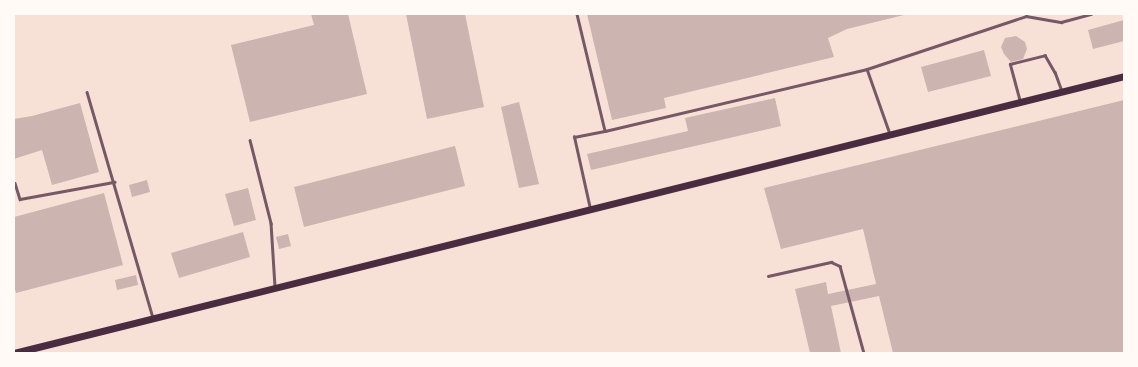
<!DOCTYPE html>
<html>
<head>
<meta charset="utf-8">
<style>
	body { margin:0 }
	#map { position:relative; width:1138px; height:367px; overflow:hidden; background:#f7e1d7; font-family:Raleway,sans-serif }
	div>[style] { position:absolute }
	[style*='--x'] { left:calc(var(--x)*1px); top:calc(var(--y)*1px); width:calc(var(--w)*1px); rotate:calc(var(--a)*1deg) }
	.building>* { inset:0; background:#ccb4b1 }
	.service>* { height:2.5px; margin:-1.25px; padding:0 1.25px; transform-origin:1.25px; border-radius:1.25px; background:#755966 }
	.secondary>* { height:7px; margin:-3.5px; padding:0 3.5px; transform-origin:3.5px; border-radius:3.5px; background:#4a2c40 }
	span { translate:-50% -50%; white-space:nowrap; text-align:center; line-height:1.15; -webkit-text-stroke:4px #fffaf5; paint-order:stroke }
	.frame { position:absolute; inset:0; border:15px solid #fffaf5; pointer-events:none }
</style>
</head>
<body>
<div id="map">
	<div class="building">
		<i style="clip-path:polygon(311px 14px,348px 14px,367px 94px,250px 122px,231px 45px,314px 25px)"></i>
		<i style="clip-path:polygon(406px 14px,465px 14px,484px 107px,427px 119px)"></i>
		<i style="clip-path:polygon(587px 14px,904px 14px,904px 15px,847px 29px,828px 38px,834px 57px,664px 98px,666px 108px,612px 120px)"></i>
		<i style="clip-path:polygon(1124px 20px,1124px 41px,1093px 49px,1088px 30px)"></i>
		<i style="clip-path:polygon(1016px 36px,1025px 42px,1027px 49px,1023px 59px,1011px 62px,1004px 54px,1001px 47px,1005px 38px)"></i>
		<i style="clip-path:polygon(984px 50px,991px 76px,928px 92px,921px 67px)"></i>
		<i style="clip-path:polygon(775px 98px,781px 126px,591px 170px,587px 154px,688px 131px,685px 118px)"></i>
		<i style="clip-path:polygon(1124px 100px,1124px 353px,893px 353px,879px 296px,831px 306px,841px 353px,810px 353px,795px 289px,826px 282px,828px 294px,876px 284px,863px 229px,781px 249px,764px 188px)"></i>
		<i style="clip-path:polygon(519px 102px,539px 184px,519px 188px,501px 107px)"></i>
		<i style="clip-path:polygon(80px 103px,99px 172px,52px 185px,42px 150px,14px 159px,14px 119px,32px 116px)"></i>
		<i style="clip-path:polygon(455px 146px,465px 186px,304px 227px,294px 187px)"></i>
		<i style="clip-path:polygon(147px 180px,150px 192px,132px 197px,129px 185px)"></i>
		<i style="clip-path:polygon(248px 188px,256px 220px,234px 226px,225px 194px)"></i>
		<i style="clip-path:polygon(104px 193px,123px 265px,16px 293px,14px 286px,14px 217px)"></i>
		<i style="clip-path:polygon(243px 232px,250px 257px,179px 278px,171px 253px)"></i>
		<i style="clip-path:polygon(288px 234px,291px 246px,279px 249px,276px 237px)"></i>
		<i style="clip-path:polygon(136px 275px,138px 285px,117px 290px,115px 280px)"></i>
	</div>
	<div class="service">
		<i style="--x:577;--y:14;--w:120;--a:76.5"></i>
		<i style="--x:867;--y:69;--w:168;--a:-18.4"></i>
		<i style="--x:1026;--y:16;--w:36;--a:10"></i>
		<i style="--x:1061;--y:22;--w:31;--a:-15"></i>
		<i style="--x:87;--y:92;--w:235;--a:73.7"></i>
		<i style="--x:1020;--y:102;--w:39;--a:-105"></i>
		<i style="--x:1010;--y:64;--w:36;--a:-14"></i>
		<i style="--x:1045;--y:55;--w:20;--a:60"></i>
		<i style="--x:1055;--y:72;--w:20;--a:70"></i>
		<i style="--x:250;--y:140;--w:86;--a:75.8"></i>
		<i style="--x:271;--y:223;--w:64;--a:86.4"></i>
		<i style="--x:15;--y:183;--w:17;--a:73"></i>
		<i style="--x:20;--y:199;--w:96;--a:-10.3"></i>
		<i style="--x:590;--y:209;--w:74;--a:-102.5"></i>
		<i style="--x:574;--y:137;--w:32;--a:-11"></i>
		<i style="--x:605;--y:131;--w:269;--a:-13.3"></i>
		<i style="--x:867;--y:69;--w:69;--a:70.5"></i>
		<i style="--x:768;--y:276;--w:65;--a:-12.5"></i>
		<i style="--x:831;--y:262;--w:10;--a:24"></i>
		<i style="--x:840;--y:266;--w:90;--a:74.6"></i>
	</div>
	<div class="secondary">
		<i style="--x:14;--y:353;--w:1144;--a:-14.01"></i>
	</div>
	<div class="frame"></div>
</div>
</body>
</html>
